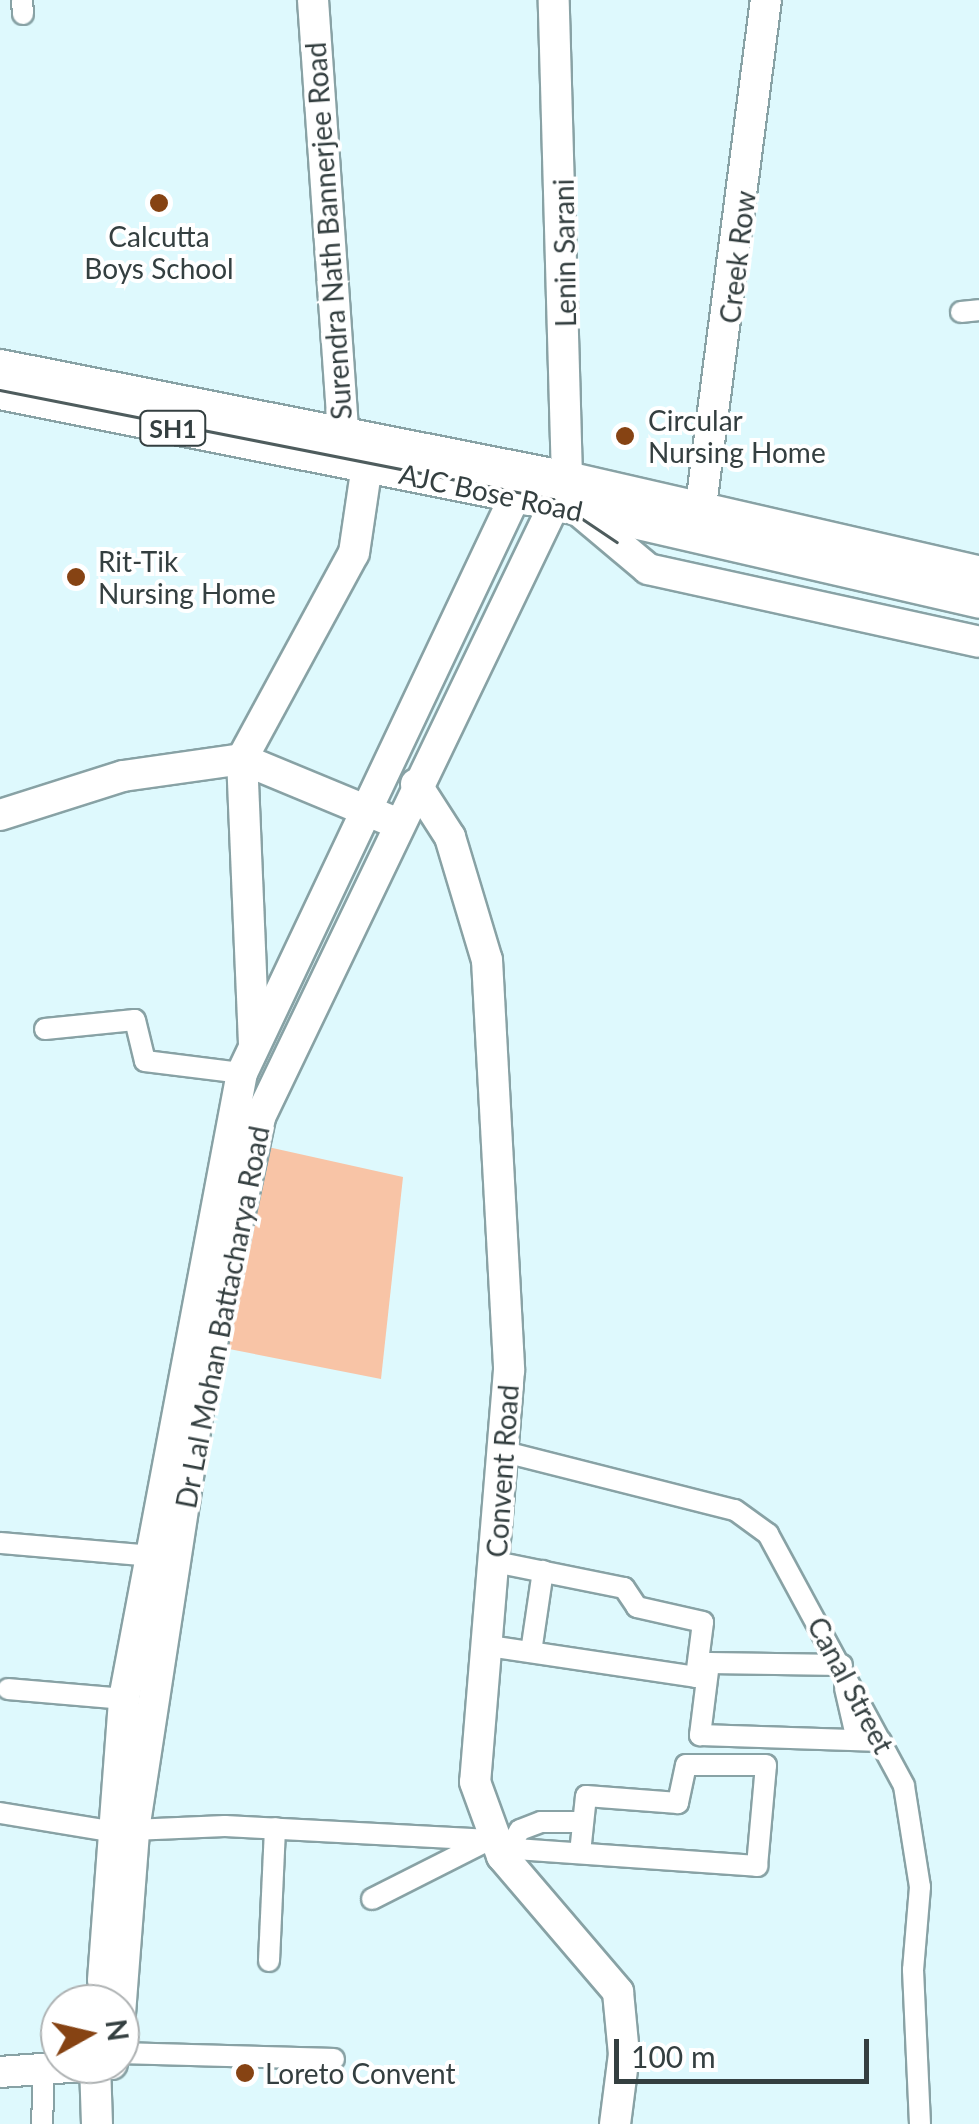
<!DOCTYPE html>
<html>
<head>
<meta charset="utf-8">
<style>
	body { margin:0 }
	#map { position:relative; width:979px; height:2124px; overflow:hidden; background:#def9fd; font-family:Lato,sans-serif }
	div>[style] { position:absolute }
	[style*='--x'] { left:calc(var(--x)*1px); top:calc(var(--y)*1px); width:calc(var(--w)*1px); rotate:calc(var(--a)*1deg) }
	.green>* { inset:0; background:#f8c4a6 }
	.roads { filter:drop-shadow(2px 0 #88a2a5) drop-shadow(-2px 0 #88a2a5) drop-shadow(0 2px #88a2a5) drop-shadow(0 -2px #88a2a5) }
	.street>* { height:20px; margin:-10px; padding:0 10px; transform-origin:10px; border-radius:10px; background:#fff }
	.secondary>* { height:30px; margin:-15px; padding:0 15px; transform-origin:15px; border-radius:15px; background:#fff }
	.primary>* { height:32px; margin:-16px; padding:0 16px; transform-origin:16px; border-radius:16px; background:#fff }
	.tram>* { height:2.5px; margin:-1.25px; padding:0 1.25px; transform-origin:1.25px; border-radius:1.25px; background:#4e5c5d }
	.dots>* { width:28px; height:28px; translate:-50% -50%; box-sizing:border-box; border:5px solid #fff; border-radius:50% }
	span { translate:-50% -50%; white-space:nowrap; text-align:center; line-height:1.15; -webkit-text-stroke:8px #fff; paint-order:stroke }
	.shield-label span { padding:2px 8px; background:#fff; border:2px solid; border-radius:8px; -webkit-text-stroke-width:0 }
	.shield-label { font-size:25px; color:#343f40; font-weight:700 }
	.street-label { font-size:28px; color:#343f40 }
	.poi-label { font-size:28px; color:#343f40 }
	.left { translate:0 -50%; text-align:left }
	.north { position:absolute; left:40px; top:1984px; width:100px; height:100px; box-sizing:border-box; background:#fff; border:2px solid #aeb2b3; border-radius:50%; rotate:82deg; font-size:28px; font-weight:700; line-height:40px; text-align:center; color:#343f40 }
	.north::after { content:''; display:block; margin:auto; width:35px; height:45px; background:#864313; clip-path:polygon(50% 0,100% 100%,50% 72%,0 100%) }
	.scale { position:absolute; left:614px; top:2039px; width:255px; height:45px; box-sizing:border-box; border:5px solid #343f40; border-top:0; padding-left:12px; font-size:30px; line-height:35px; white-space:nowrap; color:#343f40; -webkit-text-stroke:8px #fff; paint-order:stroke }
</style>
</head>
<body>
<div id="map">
	<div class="green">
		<i style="clip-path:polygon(259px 1145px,403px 1177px,381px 1379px,224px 1348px)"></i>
	</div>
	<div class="roads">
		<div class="street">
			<i style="--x:22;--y:0;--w:14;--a:86"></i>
			<i style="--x:961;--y:312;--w:18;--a:-6"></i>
			<i style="--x:45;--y:1029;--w:90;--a:-5.7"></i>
			<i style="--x:135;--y:1020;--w:42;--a:76.3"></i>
			<i style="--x:145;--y:1061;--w:98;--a:7.1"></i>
			<i style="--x:501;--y:1451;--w:241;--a:14.2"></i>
			<i style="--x:735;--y:1510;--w:41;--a:36"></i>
			<i style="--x:768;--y:1534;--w:286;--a:61.6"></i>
			<i style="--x:904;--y:1786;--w:102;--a:81"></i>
			<i style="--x:920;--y:1887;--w:83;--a:94.8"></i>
			<i style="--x:913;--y:1970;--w:154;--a:87.4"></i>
			<i style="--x:0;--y:1543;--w:152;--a:4.9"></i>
			<i style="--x:489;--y:1646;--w:209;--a:8.5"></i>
			<i style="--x:696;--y:1677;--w:55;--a:-82.7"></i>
			<i style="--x:703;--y:1622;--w:68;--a:-167.2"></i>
			<i style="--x:637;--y:1607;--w:23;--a:-124"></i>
			<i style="--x:624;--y:1588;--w:132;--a:-168.6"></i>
			<i style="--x:531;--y:1652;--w:82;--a:-81.6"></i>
			<i style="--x:842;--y:1665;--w:133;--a:-179.1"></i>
			<i style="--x:709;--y:1663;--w:73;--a:97.1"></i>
			<i style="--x:700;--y:1735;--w:181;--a:1.9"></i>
			<i style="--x:845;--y:1688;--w:53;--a:77"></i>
			<i style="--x:8;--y:1689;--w:116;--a:4.9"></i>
			<i style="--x:0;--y:1813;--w:110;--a:9.4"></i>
			<i style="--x:109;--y:1831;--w:116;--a:-2.5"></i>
			<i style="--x:225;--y:1826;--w:266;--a:3"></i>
			<i style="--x:515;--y:1849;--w:243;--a:4"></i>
			<i style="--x:757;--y:1866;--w:101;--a:-84.9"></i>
			<i style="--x:766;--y:1765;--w:80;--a:180"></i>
			<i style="--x:686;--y:1765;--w:39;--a:102"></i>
			<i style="--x:678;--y:1803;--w:92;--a:-175.6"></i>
			<i style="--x:586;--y:1796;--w:57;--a:96"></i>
			<i style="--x:507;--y:1853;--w:26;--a:-61"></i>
			<i style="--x:520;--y:1830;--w:22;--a:-21"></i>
			<i style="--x:541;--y:1822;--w:42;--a:0"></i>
			<i style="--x:372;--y:1899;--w:131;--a:-26.8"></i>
			<i style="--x:269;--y:1961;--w:133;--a:-87.4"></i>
			<i style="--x:120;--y:2053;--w:214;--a:1.6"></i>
			<i style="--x:42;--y:2124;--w:54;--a:-87.9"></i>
		</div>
		<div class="secondary">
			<i style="--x:313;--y:0;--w:456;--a:86"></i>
			<i style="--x:579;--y:511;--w:90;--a:40"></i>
			<i style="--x:648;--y:569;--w:339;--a:12.4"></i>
			<i style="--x:698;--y:529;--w:533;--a:-82.68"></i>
			<i style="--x:416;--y:784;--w:63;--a:57.3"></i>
			<i style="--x:450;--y:837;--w:128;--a:73.3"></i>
			<i style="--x:487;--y:960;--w:411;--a:86.9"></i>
			<i style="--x:509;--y:1370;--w:413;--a:94.7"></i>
			<i style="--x:475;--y:1782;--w:79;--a:70"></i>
			<i style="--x:502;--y:1856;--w:179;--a:49.5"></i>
			<i style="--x:618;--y:1992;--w:62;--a:84.5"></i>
			<i style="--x:624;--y:2054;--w:71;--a:97.3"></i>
			<i style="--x:0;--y:815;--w:129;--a:-17.6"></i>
			<i style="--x:123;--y:776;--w:120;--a:-8.1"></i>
			<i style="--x:242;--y:759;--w:157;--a:22.5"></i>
			<i style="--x:254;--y:1044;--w:285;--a:-92.4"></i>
			<i style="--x:242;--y:759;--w:234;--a:-61.5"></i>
			<i style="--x:354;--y:553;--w:109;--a:-81.6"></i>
			<i style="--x:103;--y:1980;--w:282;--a:-85.7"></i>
			<i style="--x:124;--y:1699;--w:637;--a:-79.33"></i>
			<i style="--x:242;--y:1073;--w:664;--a:-64.67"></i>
			<i style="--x:120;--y:2014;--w:185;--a:-85.6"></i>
			<i style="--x:134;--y:1830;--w:435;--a:-81.3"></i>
			<i style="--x:200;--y:1400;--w:289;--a:-78"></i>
			<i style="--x:260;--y:1117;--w:709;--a:-64.34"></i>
			<i style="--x:567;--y:478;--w:478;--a:-91.6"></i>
			<i style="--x:95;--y:2064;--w:60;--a:88.1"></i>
			<i style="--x:0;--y:2072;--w:112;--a:-4.1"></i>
		</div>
		<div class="primary">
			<i style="--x:0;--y:366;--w:578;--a:11.17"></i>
			<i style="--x:567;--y:478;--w:423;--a:12.9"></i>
			<i style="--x:0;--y:393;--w:567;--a:11.29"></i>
			<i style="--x:556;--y:504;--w:434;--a:13"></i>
		</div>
	</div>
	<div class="tram">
		<i style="--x:0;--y:390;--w:564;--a:11.15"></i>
		<i style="--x:553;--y:499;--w:77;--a:33.9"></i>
	</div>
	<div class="dots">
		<i style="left:159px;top:203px;background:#864313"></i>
		<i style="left:625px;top:436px;background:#864313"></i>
		<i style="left:76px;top:577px;background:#864313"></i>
		<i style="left:245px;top:2073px;background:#864313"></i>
	</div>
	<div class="shield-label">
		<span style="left:173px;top:428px">SH1</span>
	</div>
	<div class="street-label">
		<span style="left:328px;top:231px;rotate:-94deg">Surendra Nath Bannerjee Road</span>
		<span style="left:564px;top:253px;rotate:-91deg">Lenin Sarani</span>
		<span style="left:737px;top:257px;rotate:-83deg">Creek Row</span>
		<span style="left:491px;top:492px;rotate:12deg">AJC Bose Road</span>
		<span style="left:222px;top:1317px;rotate:-79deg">Dr Lal Mohan Battacharya Road</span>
		<span style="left:502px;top:1471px;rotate:-86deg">Convent Road</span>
		<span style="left:851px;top:1685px;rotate:62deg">Canal Street</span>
	</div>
	<div class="poi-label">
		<span style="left:159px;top:252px">Calcutta<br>Boys School</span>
		<span class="left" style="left:648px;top:436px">Circular<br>Nursing Home</span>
		<span class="left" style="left:98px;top:577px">Rit-Tik<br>Nursing Home</span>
		<span class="left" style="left:265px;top:2073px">Loreto Convent</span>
	</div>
	<div class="north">N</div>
	<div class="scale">100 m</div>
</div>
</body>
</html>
